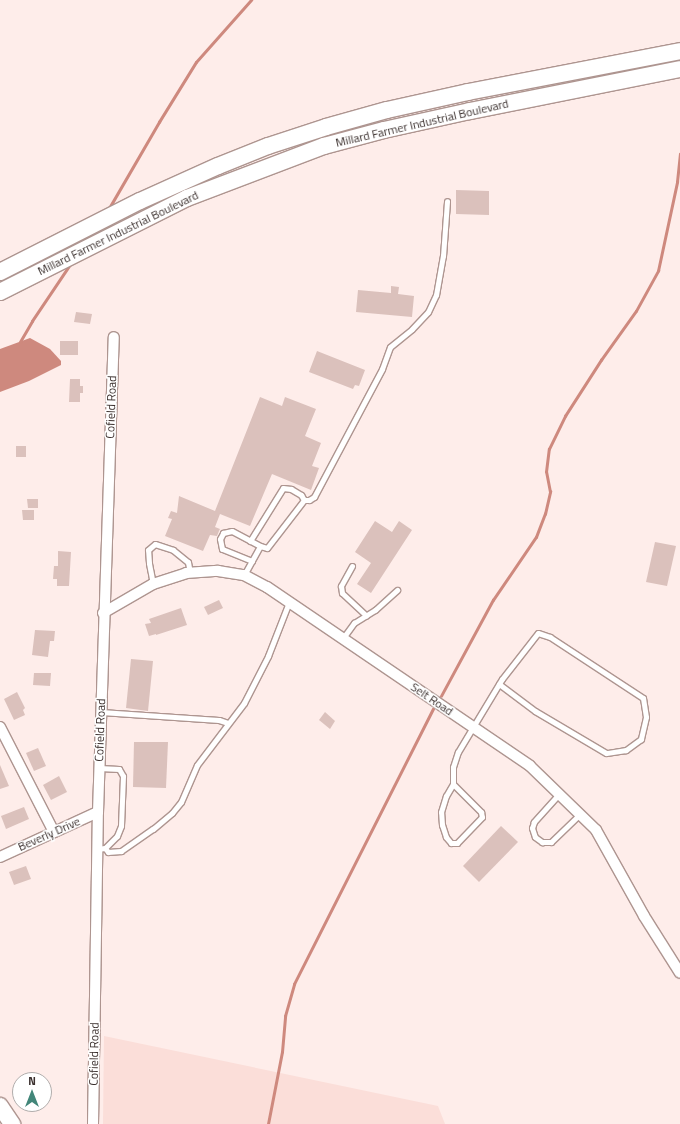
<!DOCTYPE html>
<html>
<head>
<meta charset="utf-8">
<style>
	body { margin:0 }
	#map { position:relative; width:680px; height:1124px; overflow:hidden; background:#feedea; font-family:"Titillium Web",sans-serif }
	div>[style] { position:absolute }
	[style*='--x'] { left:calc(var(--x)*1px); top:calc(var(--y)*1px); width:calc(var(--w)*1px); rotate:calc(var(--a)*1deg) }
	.built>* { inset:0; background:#fbded9 }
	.water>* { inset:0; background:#ce897e }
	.stream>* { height:2.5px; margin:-1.25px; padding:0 1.25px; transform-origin:1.25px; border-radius:1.25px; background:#ce897e }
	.building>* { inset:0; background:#dbc1bc }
	.roads { filter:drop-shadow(1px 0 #ae9590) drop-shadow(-1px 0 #ae9590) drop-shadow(0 1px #ae9590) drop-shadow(0 -1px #ae9590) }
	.lane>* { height:5px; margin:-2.5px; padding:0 2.5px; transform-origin:2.5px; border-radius:2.5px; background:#fff }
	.street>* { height:10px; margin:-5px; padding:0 5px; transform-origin:5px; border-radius:5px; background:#fff }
	.primary>* { height:16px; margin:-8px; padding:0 8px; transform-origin:8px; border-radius:8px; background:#fff }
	span { translate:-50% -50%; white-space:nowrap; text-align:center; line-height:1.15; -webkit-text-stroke:3px #fff; paint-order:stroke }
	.street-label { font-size:12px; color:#3a2f2d }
	.north { position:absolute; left:12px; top:1072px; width:40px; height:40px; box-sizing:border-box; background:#fff; border:1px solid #b0acab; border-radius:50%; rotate:0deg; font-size:11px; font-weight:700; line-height:16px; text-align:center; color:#3a2f2d }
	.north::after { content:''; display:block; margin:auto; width:14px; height:18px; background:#428679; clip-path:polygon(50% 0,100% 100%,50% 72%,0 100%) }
</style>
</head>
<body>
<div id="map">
	<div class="built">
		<i style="clip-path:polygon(104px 1036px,438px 1106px,445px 1124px,103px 1124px)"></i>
	</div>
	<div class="water">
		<i style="clip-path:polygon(30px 338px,50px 349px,61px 361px,61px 365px,29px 381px,0 392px,0 349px)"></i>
	</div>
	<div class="stream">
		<i style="--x:108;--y:210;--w:102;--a:-59.9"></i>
		<i style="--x:159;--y:122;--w:70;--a:-58.3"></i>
		<i style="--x:196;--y:62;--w:83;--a:-48.4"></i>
		<i style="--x:86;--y:241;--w:11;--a:-52"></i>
		<i style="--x:20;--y:342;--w:24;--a:-60"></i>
		<i style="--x:32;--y:321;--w:70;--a:-56.1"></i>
		<i style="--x:441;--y:696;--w:109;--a:-61.6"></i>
		<i style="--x:493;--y:600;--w:76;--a:-55.7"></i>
		<i style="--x:536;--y:537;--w:25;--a:-69"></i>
		<i style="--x:545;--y:514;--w:23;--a:-77"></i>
		<i style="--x:550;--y:492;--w:20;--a:-101"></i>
		<i style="--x:546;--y:472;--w:23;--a:-83"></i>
		<i style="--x:549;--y:449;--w:37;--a:-64"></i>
		<i style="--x:565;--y:416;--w:67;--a:-57.3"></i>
		<i style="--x:601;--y:360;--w:60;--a:-54.5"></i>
		<i style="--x:636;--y:311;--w:46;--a:-61.2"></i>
		<i style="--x:658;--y:271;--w:91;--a:-77.9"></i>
		<i style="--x:677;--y:182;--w:28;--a:-84"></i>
		<i style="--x:268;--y:1124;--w:73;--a:-79"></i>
		<i style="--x:282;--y:1052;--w:36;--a:-85"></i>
		<i style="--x:285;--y:1016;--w:33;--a:-74"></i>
		<i style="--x:294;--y:984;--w:308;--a:-63.2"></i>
	</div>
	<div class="building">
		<i style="clip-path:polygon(456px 190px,489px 191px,489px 215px,456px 214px)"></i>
		<i style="clip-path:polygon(391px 286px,399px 287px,398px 294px,414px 296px,412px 317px,356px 312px,358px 290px,391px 293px)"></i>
		<i style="clip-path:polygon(76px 312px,92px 314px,90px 324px,74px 322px)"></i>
		<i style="clip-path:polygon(60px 341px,78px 341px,78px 355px,60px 355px)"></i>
		<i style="clip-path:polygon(317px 351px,365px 370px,359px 386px,355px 385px,353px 389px,309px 372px)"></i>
		<i style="clip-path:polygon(70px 379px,80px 379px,80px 386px,83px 386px,83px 393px,80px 393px,80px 402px,69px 402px)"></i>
		<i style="clip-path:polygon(260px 397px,282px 406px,285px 397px,316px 409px,305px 436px,321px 443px,312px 466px,319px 468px,311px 490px,272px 474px,250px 526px,220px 514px,215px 527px,220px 529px,219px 531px,217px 536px,210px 535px,203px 551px,165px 536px,172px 519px,168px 518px,171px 511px,177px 513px,179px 496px,215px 511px)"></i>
		<i style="clip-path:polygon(16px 446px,26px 446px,26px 457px,16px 457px)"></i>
		<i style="clip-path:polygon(27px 499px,38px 499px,38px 508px,28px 508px)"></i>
		<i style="clip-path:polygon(22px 510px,34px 510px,34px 520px,23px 520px)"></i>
		<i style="clip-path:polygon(375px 521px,392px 532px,399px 521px,412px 530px,371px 593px,357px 584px,371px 563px,355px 552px)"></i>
		<i style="clip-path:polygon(655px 542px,676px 546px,667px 586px,646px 582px)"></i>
		<i style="clip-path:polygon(58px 551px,71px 552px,69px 586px,57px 586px,57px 579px,53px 579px,54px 566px,58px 566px)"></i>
		<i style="clip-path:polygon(219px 600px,223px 608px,208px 615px,204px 607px)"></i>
		<i style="clip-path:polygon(181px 608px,187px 625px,156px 635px,156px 634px,149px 636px,145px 624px,151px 623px,149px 619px)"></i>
		<i style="clip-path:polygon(35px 630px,55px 631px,54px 641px,50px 641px,48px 657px,32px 655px)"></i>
		<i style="clip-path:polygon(131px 659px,153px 661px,148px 711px,126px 708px)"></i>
		<i style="clip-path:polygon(34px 673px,51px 673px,50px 686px,33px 685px)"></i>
		<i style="clip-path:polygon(17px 692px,25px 708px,23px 710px,25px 715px,14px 720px,4px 699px)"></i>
		<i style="clip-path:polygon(325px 712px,335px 721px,330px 729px,319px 720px)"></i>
		<i style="clip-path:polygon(134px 742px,168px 742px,166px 788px,133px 787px)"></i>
		<i style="clip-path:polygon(38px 748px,46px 766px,34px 771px,26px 753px)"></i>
		<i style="clip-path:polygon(0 765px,9px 786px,0 789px)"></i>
		<i style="clip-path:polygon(59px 776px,67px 792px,51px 800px,43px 785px)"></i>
		<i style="clip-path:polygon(24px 807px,29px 819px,6px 829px,1px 816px)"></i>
		<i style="clip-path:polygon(501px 826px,518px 842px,479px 882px,463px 866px)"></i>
		<i style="clip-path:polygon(26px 866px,31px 879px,14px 885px,9px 872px)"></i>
	</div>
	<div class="roads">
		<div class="lane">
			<i style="--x:250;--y:541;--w:62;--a:-58.1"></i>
			<i style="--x:283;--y:488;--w:8;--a:7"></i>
			<i style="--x:291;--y:489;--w:12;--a:31"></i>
			<i style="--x:301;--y:495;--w:6;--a:59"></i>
			<i style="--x:304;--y:500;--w:5;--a:0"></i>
			<i style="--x:309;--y:500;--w:6;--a:-31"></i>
			<i style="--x:314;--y:497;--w:145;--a:-62"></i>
			<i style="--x:382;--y:369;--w:23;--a:-70"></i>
			<i style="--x:390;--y:347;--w:28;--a:-39"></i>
			<i style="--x:412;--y:329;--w:23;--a:-47"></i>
			<i style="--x:428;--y:312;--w:19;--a:-65"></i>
			<i style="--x:436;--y:295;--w:40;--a:-80"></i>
			<i style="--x:443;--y:256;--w:55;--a:-85.8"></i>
			<i style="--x:252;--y:561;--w:32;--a:-158"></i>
			<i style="--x:222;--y:549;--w:10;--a:-101"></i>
			<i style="--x:220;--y:539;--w:7;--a:-63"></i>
			<i style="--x:223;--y:533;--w:9;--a:-13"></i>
			<i style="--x:232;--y:531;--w:32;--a:28"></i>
			<i style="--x:260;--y:546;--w:7;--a:16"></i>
			<i style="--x:267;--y:548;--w:61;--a:-52.4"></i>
			<i style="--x:352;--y:566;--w:23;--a:119"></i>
			<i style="--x:341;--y:586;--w:7;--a:82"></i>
			<i style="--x:342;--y:593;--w:33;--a:43"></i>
			<i style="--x:244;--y:575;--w:33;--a:-61"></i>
			<i style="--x:153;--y:584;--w:21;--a:-101"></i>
			<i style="--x:149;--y:563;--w:13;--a:-94"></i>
			<i style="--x:148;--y:550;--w:9;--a:-41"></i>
			<i style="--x:155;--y:544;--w:19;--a:18"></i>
			<i style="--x:173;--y:550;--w:19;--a:39"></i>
			<i style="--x:188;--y:562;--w:11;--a:80"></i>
			<i style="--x:343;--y:638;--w:19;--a:-54"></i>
			<i style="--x:354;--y:623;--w:25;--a:-32"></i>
			<i style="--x:375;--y:610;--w:30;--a:-42"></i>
			<i style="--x:101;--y:712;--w:118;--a:3.9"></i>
			<i style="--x:219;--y:720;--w:9;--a:18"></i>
			<i style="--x:99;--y:768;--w:20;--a:3"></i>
			<i style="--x:119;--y:769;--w:8;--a:60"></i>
			<i style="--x:123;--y:776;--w:50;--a:92.3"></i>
			<i style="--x:121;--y:826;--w:11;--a:112"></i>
			<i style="--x:117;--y:836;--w:17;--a:135"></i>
			<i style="--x:453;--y:784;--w:40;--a:45"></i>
			<i style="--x:481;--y:812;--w:5;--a:79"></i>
			<i style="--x:482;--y:817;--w:36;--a:134"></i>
			<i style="--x:457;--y:843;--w:6;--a:180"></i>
			<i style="--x:451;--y:843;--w:8;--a:-130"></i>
			<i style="--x:446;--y:837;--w:13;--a:-108"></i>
			<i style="--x:442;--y:825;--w:13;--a:-94"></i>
			<i style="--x:441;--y:812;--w:17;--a:-73"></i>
			<i style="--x:446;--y:796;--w:14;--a:-60"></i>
			<i style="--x:453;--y:784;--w:17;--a:-90"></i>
			<i style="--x:453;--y:767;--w:16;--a:-72"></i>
			<i style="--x:458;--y:752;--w:29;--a:-59"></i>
			<i style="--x:473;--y:727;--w:56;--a:-58.9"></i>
			<i style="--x:502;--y:679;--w:58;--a:-52"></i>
			<i style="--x:538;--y:633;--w:13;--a:18"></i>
			<i style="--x:550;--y:637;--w:111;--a:33.3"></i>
			<i style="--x:643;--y:698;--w:19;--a:81"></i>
			<i style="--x:646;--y:717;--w:23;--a:103"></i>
			<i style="--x:641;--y:739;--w:19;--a:144"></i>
			<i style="--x:626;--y:750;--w:20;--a:171"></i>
			<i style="--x:606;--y:753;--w:82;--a:-149.4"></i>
			<i style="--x:535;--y:711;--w:45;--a:-143.1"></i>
			<i style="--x:559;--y:794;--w:38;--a:132"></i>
			<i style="--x:534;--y:822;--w:6;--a:108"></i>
			<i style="--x:532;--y:828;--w:9;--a:72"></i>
			<i style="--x:535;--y:837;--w:9;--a:36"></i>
			<i style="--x:542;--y:842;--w:9;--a:0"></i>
			<i style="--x:551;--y:842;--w:40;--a:-44"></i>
			<i style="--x:97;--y:849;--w:8;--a:-7"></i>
			<i style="--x:105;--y:848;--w:5;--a:53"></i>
			<i style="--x:108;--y:852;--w:13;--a:-4"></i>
			<i style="--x:121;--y:851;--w:39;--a:-35"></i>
			<i style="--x:153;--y:829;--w:25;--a:-40"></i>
			<i style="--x:172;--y:813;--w:14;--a:-51"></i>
			<i style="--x:181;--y:802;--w:40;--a:-66.6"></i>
			<i style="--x:197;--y:765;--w:78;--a:-52.8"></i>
			<i style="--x:244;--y:703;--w:53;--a:-62.9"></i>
			<i style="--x:268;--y:656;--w:58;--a:-68.7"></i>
		</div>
		<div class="street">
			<i style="--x:103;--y:613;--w:58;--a:-30.1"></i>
			<i style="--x:153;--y:584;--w:35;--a:-18"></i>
			<i style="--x:186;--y:573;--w:32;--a:-4"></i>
			<i style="--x:218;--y:571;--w:26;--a:9"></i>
			<i style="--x:244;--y:575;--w:26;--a:28"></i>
			<i style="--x:267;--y:587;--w:318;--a:34.2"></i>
			<i style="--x:530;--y:766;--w:92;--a:44.1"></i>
			<i style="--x:596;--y:830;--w:98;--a:60.8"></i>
			<i style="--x:644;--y:916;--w:67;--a:57.7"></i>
			<i style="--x:0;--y:727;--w:118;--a:62.8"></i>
			<i style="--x:0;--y:857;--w:108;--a:-24.7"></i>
			<i style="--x:93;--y:1124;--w:312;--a:-89.1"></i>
			<i style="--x:98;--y:812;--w:475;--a:-88.1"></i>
		</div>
		<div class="primary">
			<i style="--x:0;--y:272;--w:157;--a:-26.9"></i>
			<i style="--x:140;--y:201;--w:85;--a:-24.2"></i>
			<i style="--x:218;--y:166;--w:54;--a:-21.8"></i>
			<i style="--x:268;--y:146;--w:61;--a:-18.1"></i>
			<i style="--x:326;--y:127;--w:63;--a:-15.6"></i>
			<i style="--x:387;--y:110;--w:83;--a:-12.5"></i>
			<i style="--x:468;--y:92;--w:216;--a:-10.9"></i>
			<i style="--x:0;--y:292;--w:209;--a:-26.7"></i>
			<i style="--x:187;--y:198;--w:147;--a:-20.8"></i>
			<i style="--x:324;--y:146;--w:62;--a:-14.9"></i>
			<i style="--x:384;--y:130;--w:88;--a:-12.5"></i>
			<i style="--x:470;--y:111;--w:214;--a:-11.3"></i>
			<i style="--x:0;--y:1106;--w:22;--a:56"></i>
		</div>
	</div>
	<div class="street-label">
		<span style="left:422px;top:123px;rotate:-13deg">Millard Farmer Industrial Boulevard</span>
		<span style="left:118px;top:233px;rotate:-26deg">Millard Farmer Industrial Boulevard</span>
		<span style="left:111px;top:407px;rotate:-88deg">Cofield Road</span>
		<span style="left:432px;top:699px;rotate:34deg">Selt Road</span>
		<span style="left:100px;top:730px;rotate:-88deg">Cofield Road</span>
		<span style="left:49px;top:834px;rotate:-24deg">Beverly Drive</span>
		<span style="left:94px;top:1054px;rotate:-89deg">Cofield Road</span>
	</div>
	<div class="north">N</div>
</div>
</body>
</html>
